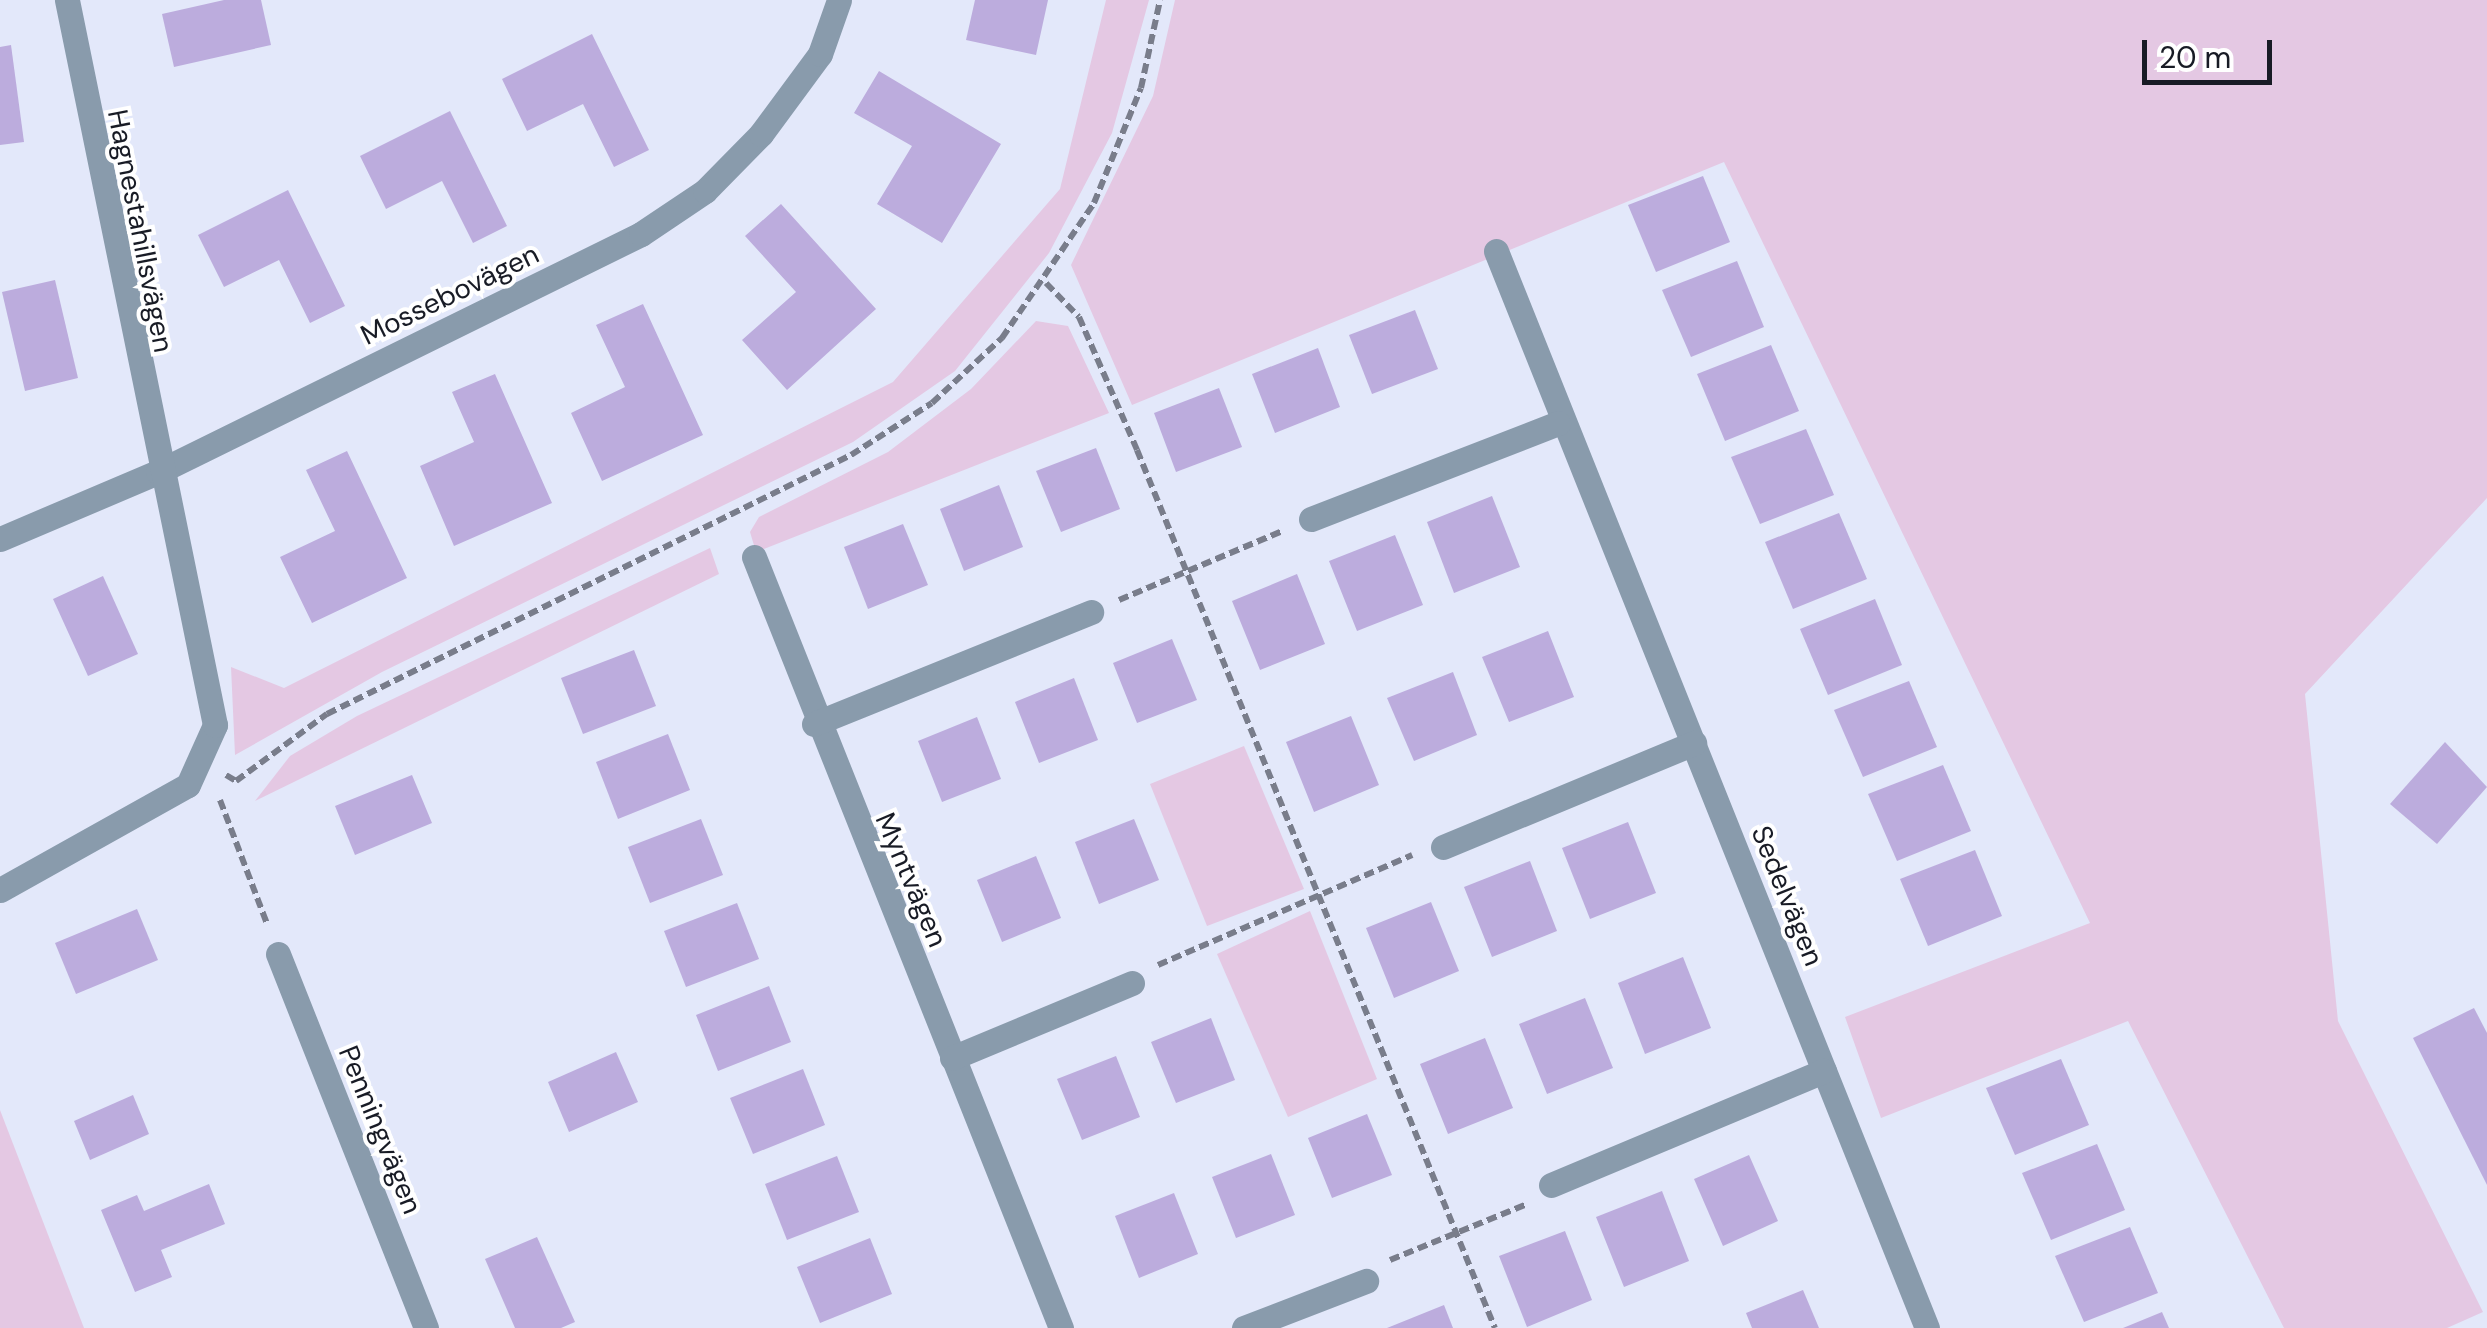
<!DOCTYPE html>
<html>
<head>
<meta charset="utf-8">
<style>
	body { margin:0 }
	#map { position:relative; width:2487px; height:1328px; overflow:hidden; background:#e3e8fa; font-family:"DM Sans",sans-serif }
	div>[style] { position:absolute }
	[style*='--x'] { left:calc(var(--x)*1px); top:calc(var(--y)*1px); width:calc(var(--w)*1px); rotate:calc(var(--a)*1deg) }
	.green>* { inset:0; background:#e4c8e3 }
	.building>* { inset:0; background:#bcacdd }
	.path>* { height:6px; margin-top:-3px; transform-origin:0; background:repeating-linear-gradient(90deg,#797d8b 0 10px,transparent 0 15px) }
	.minor>* { height:25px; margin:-12.5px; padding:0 12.5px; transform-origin:12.5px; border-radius:12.5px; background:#899bac }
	span { translate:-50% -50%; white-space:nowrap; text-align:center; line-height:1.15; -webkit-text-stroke:8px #fff; paint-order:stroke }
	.street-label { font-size:28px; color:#181b25 }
	.scale { position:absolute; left:2142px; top:40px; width:130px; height:45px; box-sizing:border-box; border:5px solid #181b25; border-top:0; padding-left:12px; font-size:30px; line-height:35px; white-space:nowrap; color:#181b25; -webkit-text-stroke:8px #fff; paint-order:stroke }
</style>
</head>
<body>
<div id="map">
	<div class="green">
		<i style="clip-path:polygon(1106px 0,1149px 0,1112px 133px,1049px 253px,955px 371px,853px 442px,382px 672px,235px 755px,231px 667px,284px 688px,893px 382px,1060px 189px)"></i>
		<i style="clip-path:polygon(1175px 0,2487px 0,2487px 498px,2305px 694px,2338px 1021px,2483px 1312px,2447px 1328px,2284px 1328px,2128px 1021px,1881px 1118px,1845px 1017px,2090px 923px,1724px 162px,1132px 405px,1071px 265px,1153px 96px)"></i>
		<i style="clip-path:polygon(1036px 321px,1068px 326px,1109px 413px,756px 552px,750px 532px,759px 517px,888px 452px,971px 389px)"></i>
		<i style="clip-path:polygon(710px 548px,719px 574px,255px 801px,290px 756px,357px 716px)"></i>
		<i style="clip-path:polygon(1244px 746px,1304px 889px,1207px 926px,1150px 784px)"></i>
		<i style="clip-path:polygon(1310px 911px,1377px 1079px,1288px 1117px,1217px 954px)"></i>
		<i style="clip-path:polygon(0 1110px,84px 1328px,0 1328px)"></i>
	</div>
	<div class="building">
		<i style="clip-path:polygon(224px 0,261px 0,271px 45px,174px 67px,162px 14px)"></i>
		<i style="clip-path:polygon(975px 0,1048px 0,1036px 55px,966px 40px)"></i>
		<i style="clip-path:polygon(592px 34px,649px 150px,614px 167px,583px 104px,527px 131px,502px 79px)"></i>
		<i style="clip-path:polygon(11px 45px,24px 142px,0 145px,0 47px)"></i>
		<i style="clip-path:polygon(879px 71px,1001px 144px,942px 243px,877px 204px,912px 146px,854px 113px)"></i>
		<i style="clip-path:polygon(450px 111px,507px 226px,473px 243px,442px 181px,386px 209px,360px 156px)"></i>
		<i style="clip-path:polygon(1703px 176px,1730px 242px,1656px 272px,1628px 205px)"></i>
		<i style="clip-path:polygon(288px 190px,345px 306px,310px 323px,279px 260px,224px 287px,198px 235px)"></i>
		<i style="clip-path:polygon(781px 204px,876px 309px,787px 390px,742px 340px,796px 292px,745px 236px)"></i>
		<i style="clip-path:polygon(1737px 261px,1764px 327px,1691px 357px,1662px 290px)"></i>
		<i style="clip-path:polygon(55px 280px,78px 378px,25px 391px,2px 292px)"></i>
		<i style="clip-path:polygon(643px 304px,703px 435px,602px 481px,571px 413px,625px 387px,596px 325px)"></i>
		<i style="clip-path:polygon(1415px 310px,1438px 369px,1372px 394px,1349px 335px)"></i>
		<i style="clip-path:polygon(1771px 345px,1799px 411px,1725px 441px,1697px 374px)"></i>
		<i style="clip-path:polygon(1318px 348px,1340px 407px,1275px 433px,1252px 374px)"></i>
		<i style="clip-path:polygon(495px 374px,552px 503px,454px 546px,420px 466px,474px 442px,452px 392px)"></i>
		<i style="clip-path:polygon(1219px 388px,1242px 447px,1176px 472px,1154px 413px)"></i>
		<i style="clip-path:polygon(1806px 429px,1834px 495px,1760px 524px,1731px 457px)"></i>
		<i style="clip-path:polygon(1096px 448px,1120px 509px,1061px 532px,1036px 471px)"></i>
		<i style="clip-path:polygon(347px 451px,407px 578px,312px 623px,280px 557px,335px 531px,306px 470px)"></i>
		<i style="clip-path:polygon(999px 485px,1023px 547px,964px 571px,940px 509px)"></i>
		<i style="clip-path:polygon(1492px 496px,1520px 567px,1454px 593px,1427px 522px)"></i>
		<i style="clip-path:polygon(1839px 513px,1867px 579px,1793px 609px,1765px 542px)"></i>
		<i style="clip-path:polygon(903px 524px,928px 585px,868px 609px,844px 547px)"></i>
		<i style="clip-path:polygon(1395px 535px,1423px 605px,1357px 631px,1329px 561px)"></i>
		<i style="clip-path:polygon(1297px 574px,1325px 644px,1260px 670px,1232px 601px)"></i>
		<i style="clip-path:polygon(103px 576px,138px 654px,88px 676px,53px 599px)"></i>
		<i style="clip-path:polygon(1875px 599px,1902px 665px,1828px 695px,1800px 629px)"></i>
		<i style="clip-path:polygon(1548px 631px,1574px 697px,1509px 722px,1482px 657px)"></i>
		<i style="clip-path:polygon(1172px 639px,1197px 700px,1137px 723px,1113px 663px)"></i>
		<i style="clip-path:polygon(634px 650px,656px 706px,583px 734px,561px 678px)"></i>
		<i style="clip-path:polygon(1453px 672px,1477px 735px,1414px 761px,1387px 698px)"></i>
		<i style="clip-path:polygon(1074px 678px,1098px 740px,1039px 763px,1015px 702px)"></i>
		<i style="clip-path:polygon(1909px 681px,1937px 747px,1863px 777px,1834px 710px)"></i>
		<i style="clip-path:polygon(1351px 716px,1379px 785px,1314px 812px,1286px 742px)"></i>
		<i style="clip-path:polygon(977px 717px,1001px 779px,942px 802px,918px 741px)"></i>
		<i style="clip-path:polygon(668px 734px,690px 790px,618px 819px,596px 762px)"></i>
		<i style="clip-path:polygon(2445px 742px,2487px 787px,2437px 844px,2390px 804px)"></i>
		<i style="clip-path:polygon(1943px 765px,1971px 831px,1897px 861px,1868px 794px)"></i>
		<i style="clip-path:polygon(412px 775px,432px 823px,355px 855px,335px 806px)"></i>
		<i style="clip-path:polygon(701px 819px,723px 875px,650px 903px,628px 847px)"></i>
		<i style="clip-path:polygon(1134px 819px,1159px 880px,1099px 904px,1075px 842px)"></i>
		<i style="clip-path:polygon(1628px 822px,1656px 893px,1590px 919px,1562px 848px)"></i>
		<i style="clip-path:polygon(1975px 850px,2002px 916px,1928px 946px,1900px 879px)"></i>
		<i style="clip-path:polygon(1036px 856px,1061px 918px,1002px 942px,977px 880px)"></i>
		<i style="clip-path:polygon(1530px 861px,1557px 931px,1492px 957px,1464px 887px)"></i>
		<i style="clip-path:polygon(1431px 902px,1459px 971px,1394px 998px,1366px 928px)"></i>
		<i style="clip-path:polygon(737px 903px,759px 959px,686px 987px,664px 931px)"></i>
		<i style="clip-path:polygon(137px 909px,158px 960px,76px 994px,55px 943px)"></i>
		<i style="clip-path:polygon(1683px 957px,1711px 1028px,1645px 1054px,1618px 983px)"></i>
		<i style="clip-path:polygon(769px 986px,791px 1042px,718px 1071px,696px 1015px)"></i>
		<i style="clip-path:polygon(1585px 998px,1613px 1068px,1547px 1094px,1519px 1024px)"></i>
		<i style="clip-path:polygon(2474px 1008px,2487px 1033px,2487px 1185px,2413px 1038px)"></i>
		<i style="clip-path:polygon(1211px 1018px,1235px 1080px,1176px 1103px,1151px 1042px)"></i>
		<i style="clip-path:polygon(1485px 1038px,1513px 1108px,1448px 1134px,1420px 1064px)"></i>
		<i style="clip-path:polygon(616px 1052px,638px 1102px,569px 1132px,548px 1082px)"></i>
		<i style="clip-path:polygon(1116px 1056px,1140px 1117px,1082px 1140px,1057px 1079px)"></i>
		<i style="clip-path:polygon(2061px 1059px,2089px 1125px,2015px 1155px,1986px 1088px)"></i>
		<i style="clip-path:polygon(803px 1069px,825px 1125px,753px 1154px,730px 1098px)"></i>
		<i style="clip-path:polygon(133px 1095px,149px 1134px,90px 1160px,74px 1121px)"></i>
		<i style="clip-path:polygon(1367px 1114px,1392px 1175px,1332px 1198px,1308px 1138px)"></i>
		<i style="clip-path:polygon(2097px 1144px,2125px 1210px,2051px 1240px,2022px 1173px)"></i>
		<i style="clip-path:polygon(1271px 1154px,1295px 1215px,1236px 1238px,1212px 1177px)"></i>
		<i style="clip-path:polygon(1749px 1155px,1778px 1221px,1723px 1246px,1694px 1179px)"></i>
		<i style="clip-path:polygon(837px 1156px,859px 1212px,787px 1240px,765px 1184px)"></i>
		<i style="clip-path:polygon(209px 1184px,225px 1224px,161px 1250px,172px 1277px,135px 1292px,101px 1210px,137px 1195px,144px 1211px)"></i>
		<i style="clip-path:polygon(1662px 1191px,1689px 1261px,1624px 1287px,1596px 1217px)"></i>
		<i style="clip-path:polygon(1174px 1193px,1198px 1254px,1139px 1278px,1115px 1216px)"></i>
		<i style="clip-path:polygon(2130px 1227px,2158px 1293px,2084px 1322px,2055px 1256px)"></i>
		<i style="clip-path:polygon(1565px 1231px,1592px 1300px,1527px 1327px,1499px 1256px)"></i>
		<i style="clip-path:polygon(537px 1237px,575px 1322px,561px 1328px,515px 1328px,485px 1259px)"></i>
		<i style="clip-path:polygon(870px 1238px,892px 1294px,820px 1323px,797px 1267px)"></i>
		<i style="clip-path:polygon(1803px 1290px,1819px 1328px,1752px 1328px,1746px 1313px)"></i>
		<i style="clip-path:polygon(1444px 1305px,1453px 1328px,1387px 1328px)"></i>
		<i style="clip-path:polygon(2162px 1312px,2169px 1328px,2123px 1328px)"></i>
	</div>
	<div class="path">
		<i style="--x:1046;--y:283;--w:47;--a:45.9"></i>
		<i style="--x:1079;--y:317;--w:145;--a:66.4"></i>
		<i style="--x:1137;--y:450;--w:948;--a:67.82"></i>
		<i style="--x:1119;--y:600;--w:177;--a:-22.9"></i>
		<i style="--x:226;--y:775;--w:12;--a:31"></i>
		<i style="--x:236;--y:781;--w:113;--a:-36.4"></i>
		<i style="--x:327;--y:714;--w:585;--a:-26.3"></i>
		<i style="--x:851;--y:455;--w:96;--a:-32.7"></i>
		<i style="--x:932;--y:403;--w:96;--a:-42.9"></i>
		<i style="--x:1002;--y:338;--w:163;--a:-55.7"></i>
		<i style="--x:1094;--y:203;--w:124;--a:-67.8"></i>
		<i style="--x:1141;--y:88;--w:90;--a:-77.8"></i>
		<i style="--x:220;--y:800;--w:133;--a:69.2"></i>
		<i style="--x:1158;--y:965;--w:277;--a:-23.4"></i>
		<i style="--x:1390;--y:1260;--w:148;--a:-22.2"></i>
	</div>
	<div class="minor">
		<i style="--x:1496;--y:251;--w:1160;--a:68.19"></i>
		<i style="--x:1311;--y:519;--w:265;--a:-21.2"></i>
		<i style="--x:0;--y:539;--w:172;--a:-23"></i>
		<i style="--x:158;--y:472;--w:538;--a:-26.23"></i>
		<i style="--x:641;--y:234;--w:77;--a:-33.9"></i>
		<i style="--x:705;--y:191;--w:80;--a:-45.5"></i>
		<i style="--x:761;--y:134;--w:99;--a:-53.6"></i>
		<i style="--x:820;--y:54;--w:57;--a:-70.6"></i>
		<i style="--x:754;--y:557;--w:830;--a:68.29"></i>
		<i style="--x:814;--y:724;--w:299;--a:-22"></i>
		<i style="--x:1443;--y:847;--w:272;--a:-22.5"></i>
		<i style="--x:0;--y:890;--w:215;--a:-29.2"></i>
		<i style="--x:188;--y:785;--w:66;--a:-65.8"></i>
		<i style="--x:215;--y:725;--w:740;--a:-101.54"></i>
		<i style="--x:278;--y:954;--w:402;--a:68.4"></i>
		<i style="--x:952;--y:1058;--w:195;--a:-22.6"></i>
		<i style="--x:1551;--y:1185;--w:296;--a:-22.7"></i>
		<i style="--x:1244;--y:1328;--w:131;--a:-21.1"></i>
	</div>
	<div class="street-label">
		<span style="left:140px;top:231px;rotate:79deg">Hagnestahillsvägen</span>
		<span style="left:450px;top:295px;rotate:-26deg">Mossebovägen</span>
		<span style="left:911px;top:880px;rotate:67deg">Myntvägen</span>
		<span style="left:1787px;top:896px;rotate:68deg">Sedelvägen</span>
		<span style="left:380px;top:1130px;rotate:68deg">Penningvägen</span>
	</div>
	<div class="scale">20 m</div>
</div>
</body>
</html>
